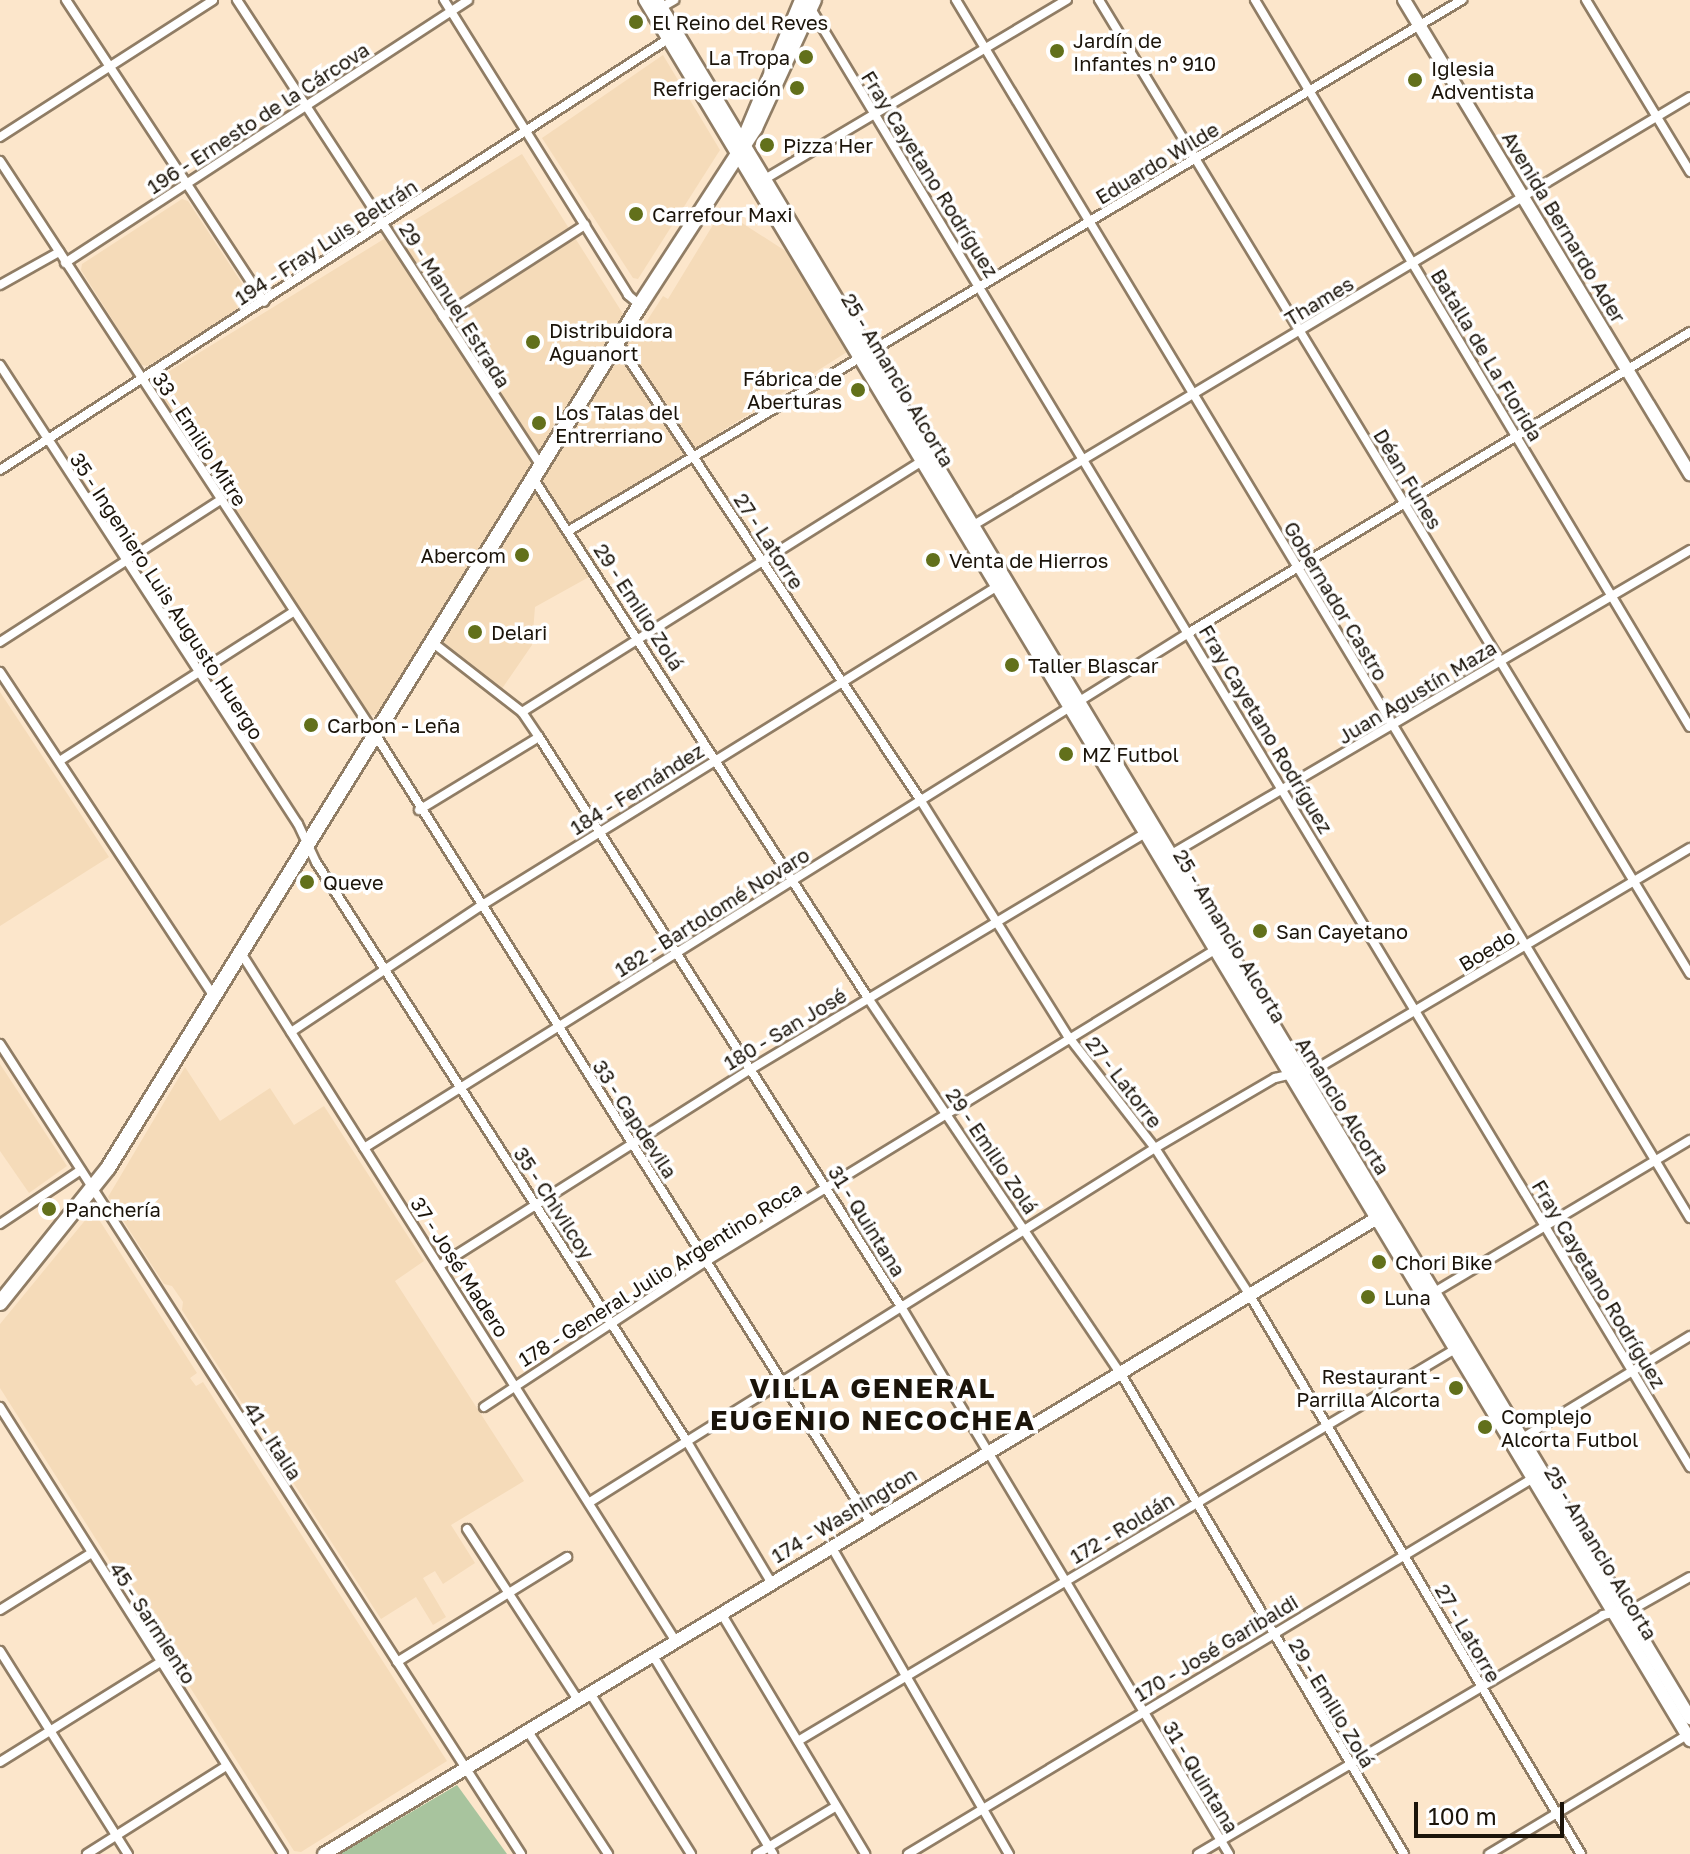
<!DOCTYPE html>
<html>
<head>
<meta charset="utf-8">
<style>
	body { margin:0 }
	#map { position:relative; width:1690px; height:1854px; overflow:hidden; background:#fce6cb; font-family:"Golos Text",sans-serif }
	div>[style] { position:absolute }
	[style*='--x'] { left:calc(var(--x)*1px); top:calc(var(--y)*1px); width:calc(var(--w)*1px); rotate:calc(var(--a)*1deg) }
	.built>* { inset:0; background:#f5dbb9 }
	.green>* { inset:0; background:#a8c49e }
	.roads { filter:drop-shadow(2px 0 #907d65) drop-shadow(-2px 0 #907d65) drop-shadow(0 2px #907d65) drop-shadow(0 -2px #907d65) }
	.street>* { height:8px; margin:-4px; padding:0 4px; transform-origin:4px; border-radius:4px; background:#fff }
	.secondary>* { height:12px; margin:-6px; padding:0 6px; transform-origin:6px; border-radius:6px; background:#fff }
	.primary>* { height:14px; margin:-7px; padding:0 7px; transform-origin:7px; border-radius:7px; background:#fff }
	.dots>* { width:22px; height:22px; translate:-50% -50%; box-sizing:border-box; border:4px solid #fff; border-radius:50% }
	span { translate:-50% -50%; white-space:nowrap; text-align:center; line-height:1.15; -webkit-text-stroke:7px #fff; paint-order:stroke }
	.poi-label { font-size:20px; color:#1b140a }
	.left { translate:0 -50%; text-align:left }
	.right { translate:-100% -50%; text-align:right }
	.street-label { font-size:20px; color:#1b140a }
	.district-label { font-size:28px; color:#1b140a; font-weight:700; letter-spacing:2px }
	.scale { position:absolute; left:1414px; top:1802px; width:150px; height:36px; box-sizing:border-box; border:4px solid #1b140a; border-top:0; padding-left:10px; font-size:24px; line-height:28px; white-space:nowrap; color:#1b140a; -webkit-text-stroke:6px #fff; paint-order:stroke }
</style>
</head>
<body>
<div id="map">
	<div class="built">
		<i style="clip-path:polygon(663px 55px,720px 150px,638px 279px,633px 278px,542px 138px)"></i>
		<i style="clip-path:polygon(522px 154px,637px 336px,663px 296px,668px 299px,722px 210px,787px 252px,847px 352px,561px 533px,589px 577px,535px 607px,532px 645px,499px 693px,426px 638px,379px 716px,366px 714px,150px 383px)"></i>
		<i style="clip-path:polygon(182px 199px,188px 201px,251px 297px,250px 303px,148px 366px,141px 365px,81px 270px,82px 264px)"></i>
		<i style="clip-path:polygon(0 692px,109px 857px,0 926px)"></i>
		<i style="clip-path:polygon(0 1064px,67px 1166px,29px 1193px,0 1151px)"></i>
		<i style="clip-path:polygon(185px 1067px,220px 1121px,270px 1088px,294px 1125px,324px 1106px,424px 1261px,395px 1281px,524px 1481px,451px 1525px,475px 1563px,443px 1584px,435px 1571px,423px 1578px,446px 1617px,433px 1625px,416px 1597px,381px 1619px,182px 1310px,183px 1302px,172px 1286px,164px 1284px,108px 1197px)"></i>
		<i style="clip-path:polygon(87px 1218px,98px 1218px,197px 1373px,190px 1378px,196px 1386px,203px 1382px,447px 1761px,301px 1852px,294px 1851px,0 1388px,0 1324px)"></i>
	</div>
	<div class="green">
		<i style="clip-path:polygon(457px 1785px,507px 1854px,340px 1854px)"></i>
	</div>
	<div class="roads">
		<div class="street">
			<i style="--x:66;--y:0;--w:361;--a:56.7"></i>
			<i style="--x:237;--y:0;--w:556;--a:56.88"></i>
			<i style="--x:444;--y:0;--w:348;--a:58"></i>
			<i style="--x:628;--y:295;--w:16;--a:40"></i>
			<i style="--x:956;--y:0;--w:1422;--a:58.93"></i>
			<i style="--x:1099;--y:0;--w:1139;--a:58.75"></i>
			<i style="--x:1255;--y:0;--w:847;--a:59.11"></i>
			<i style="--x:1586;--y:0;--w:201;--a:58.8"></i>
			<i style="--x:810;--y:7;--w:1705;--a:58.92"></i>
			<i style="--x:657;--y:10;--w:20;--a:-30"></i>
			<i style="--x:0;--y:137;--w:253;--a:-32.7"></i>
			<i style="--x:0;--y:161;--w:685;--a:56.8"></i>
			<i style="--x:375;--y:734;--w:931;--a:57.86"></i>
			<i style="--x:765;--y:179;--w:351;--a:-30.7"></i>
			<i style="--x:65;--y:263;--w:481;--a:-33.1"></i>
			<i style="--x:0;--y:285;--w:68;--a:-29.2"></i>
			<i style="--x:443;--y:316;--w:169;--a:-32.7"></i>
			<i style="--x:618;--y:343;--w:549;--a:56.51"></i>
			<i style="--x:921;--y:801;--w:277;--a:58"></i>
			<i style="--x:1068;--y:1036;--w:142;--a:52.2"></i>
			<i style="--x:1155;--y:1148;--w:174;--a:57.2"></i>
			<i style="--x:1249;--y:1294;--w:651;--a:59.34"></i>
			<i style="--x:0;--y:365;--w:547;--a:57.01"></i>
			<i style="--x:298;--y:824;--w:42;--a:64.7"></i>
			<i style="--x:316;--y:862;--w:686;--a:57.38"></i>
			<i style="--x:686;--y:1440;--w:165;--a:59.1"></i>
			<i style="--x:0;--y:470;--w:795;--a:-32.83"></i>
			<i style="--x:533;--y:478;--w:619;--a:57.21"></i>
			<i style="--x:868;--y:998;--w:453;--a:56.1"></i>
			<i style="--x:1121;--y:1374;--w:557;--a:59.48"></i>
			<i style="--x:972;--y:526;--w:836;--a:-30.86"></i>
			<i style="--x:570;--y:530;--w:1038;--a:-30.72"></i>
			<i style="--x:0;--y:642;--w:262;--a:-32.8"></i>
			<i style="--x:432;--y:642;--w:114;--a:37.9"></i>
			<i style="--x:522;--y:712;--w:30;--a:56"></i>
			<i style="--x:539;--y:737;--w:673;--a:57.56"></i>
			<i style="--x:900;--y:1305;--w:640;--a:59.07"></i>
			<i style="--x:0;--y:672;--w:389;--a:56.6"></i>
			<i style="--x:522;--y:712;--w:474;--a:-32.1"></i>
			<i style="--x:61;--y:760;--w:275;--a:-32.5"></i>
			<i style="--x:419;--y:810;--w:140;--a:-31.3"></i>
			<i style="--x:1170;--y:855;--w:603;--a:-30.39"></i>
			<i style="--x:241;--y:953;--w:813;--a:57.72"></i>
			<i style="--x:291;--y:1032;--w:226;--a:-33.6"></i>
			<i style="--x:479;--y:907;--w:614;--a:-31.75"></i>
			<i style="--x:0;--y:1044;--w:963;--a:57.25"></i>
			<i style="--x:364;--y:1148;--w:974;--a:-31.99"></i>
			<i style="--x:1190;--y:632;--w:583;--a:-30.96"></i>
			<i style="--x:0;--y:1224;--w:97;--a:-33.7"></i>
			<i style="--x:439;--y:1266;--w:369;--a:-32.3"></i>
			<i style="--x:751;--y:1069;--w:463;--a:-30.9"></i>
			<i style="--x:1433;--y:1293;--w:299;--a:-30.8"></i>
			<i style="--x:0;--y:1407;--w:529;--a:57.66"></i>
			<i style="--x:484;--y:1407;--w:268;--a:-33.3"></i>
			<i style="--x:708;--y:1260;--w:598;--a:-31.46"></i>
			<i style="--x:1519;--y:1440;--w:200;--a:-31.3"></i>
			<i style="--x:590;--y:1502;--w:667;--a:-32.07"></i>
			<i style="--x:1155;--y:1148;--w:139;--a:-30.3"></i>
			<i style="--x:1275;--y:1078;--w:44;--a:-13.1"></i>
			<i style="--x:1318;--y:1068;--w:432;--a:-30.6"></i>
			<i style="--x:467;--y:1529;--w:204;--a:57"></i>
			<i style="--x:831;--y:1546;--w:356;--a:60"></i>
			<i style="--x:0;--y:1610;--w:106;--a:-31.9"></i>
			<i style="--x:721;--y:1613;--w:281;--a:59.1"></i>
			<i style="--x:0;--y:1651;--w:240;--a:57.8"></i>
			<i style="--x:652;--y:1654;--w:234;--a:58.8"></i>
			<i style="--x:397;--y:1662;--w:200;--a:-31.7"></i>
			<i style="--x:590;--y:1693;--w:190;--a:57.9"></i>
			<i style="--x:527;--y:1730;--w:148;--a:56.8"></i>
			<i style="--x:798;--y:1741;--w:767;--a:-30.81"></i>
			<i style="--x:0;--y:1762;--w:187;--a:-31.9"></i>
			<i style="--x:87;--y:1854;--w:165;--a:-32.3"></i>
			<i style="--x:757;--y:1854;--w:91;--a:-31.1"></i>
			<i style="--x:908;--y:1854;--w:732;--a:-31.02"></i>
			<i style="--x:1198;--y:1854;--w:470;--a:-30.5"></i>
			<i style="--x:1603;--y:1615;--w:33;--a:-12"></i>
			<i style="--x:1635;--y:1608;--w:63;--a:-29.4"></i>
			<i style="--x:1489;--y:1854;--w:233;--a:-31"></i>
		</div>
		<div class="secondary">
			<i style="--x:645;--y:0;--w:2030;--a:59.01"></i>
			<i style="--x:657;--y:0;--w:2005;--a:58.98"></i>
			<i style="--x:1404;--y:0;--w:554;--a:58.89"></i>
			<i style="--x:324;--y:1854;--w:1236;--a:-31.13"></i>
		</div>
		<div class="primary">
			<i style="--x:743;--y:142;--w:154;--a:-67.4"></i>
			<i style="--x:0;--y:1303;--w:173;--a:-51.3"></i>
			<i style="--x:108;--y:1168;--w:1014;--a:-58.35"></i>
			<i style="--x:640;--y:305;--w:211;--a:-57"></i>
			<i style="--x:755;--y:128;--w:141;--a:-65.3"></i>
		</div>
	</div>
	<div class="dots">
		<i style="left:636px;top:22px;background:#62701b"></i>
		<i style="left:1057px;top:51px;background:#62701b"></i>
		<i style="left:806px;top:57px;background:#62701b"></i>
		<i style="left:1415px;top:80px;background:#62701b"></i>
		<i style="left:797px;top:88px;background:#62701b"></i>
		<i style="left:767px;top:145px;background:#62701b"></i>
		<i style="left:636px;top:214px;background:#62701b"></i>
		<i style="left:533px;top:342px;background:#62701b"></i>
		<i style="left:858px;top:390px;background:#62701b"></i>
		<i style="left:539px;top:423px;background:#62701b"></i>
		<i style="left:522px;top:555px;background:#62701b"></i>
		<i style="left:933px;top:560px;background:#62701b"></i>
		<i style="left:475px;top:632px;background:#62701b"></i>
		<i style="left:1012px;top:665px;background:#62701b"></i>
		<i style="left:311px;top:725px;background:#62701b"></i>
		<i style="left:1066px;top:754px;background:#62701b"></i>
		<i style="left:307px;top:882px;background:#62701b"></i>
		<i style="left:1260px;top:931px;background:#62701b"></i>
		<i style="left:49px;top:1209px;background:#62701b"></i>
		<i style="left:1379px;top:1262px;background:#62701b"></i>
		<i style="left:1368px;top:1297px;background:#62701b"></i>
		<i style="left:1456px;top:1388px;background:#62701b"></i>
		<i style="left:1485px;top:1427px;background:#62701b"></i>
	</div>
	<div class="poi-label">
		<span class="left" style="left:652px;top:22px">El Reino del Reves</span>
		<span class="left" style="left:1073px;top:52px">Jardín de<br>Infantes nº 910</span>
		<span class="right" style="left:790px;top:57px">La Tropa</span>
		<span class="left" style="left:1431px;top:80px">Iglesia<br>Adventista</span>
		<span class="right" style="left:781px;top:88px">Refrigeración</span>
		<span class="left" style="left:783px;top:145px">Pizza Her</span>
		<span class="left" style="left:652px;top:214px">Carrefour Maxi</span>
		<span class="left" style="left:549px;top:342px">Distribuidora<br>Aguanort</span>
		<span class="right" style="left:842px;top:390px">Fábrica de<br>Aberturas</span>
		<span class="left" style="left:555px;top:424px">Los Talas del<br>Entrerriano</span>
		<span class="right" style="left:506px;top:555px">Abercom</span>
		<span class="left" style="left:949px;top:560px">Venta de Hierros</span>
		<span class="left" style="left:491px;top:632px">Delari</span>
		<span class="left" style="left:1028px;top:665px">Taller Blascar</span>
		<span class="left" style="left:327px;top:725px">Carbon - Leña</span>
		<span class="left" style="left:1082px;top:754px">MZ Futbol</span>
		<span class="left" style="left:323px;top:882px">Queve</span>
		<span class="left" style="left:1276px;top:931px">San Cayetano</span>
		<span class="left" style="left:65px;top:1209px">Panchería</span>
		<span class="left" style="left:1395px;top:1262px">Chori Bike</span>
		<span class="left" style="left:1384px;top:1297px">Luna</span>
		<span class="right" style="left:1440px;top:1388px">Restaurant -<br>Parrilla Alcorta</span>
		<span class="left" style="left:1501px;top:1428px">Complejo<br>Alcorta Futbol</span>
	</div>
	<div class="street-label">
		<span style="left:258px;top:118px;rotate:-33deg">196 - Ernesto de la Cárcova</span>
		<span style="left:1157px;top:163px;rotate:-31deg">Eduardo Wilde</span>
		<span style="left:930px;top:174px;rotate:58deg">Fray Cayetano Rodríguez</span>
		<span style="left:1564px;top:227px;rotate:59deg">Avenida Bernardo Ader</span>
		<span style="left:326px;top:242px;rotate:-33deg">194 - Fray Luis Beltrán</span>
		<span style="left:1319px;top:301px;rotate:-31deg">Thames</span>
		<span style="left:455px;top:305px;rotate:58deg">29 - Manuel Estrada</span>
		<span style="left:1487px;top:355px;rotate:59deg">Batalla de La Florida</span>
		<span style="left:898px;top:380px;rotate:59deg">25 - Amancio Alcorta</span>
		<span style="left:200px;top:439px;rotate:57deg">33 - Emilio Mitre</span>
		<span style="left:1408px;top:479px;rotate:59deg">Déan Funes</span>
		<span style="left:769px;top:541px;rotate:57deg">27 - Latorre</span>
		<span style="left:167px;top:596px;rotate:57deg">35 - Ingeniero Luis Augusto Huergo</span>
		<span style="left:1336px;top:601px;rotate:59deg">Gobernador Castro</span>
		<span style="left:639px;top:607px;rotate:57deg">29 - Emilio Zolá</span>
		<span style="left:1417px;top:692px;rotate:-31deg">Juan Agustín Maza</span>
		<span style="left:1266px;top:729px;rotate:59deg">Fray Cayetano Rodríguez</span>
		<span style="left:637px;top:789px;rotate:-32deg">184 - Fernández</span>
		<span style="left:712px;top:912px;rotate:-32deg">182 - Bartolomé Novaro</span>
		<span style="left:1230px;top:936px;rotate:59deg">25 - Amancio Alcorta</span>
		<span style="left:1487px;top:950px;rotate:-31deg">Boedo</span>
		<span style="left:785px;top:1029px;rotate:-31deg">180 - San José</span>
		<span style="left:1124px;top:1082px;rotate:52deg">27 - Latorre</span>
		<span style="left:1343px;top:1106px;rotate:58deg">Amancio Alcorta</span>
		<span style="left:635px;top:1119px;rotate:57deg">33 - Capdevila</span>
		<span style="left:992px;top:1151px;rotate:56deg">29 - Emilio Zolá</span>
		<span style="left:554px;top:1203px;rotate:57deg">35 - Chivilcoy</span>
		<span style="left:867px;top:1221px;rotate:58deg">31 - Quintana</span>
		<span style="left:460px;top:1267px;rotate:57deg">37 - José Madero</span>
		<span style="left:660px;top:1274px;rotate:-32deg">178 - General Julio Argentino Roca</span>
		<span style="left:1599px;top:1284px;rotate:59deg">Fray Cayetano Rodríguez</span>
		<span style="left:273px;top:1441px;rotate:57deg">41 - Italia</span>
		<span style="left:844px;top:1515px;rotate:-31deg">174 - Washington</span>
		<span style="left:1122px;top:1528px;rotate:-31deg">172 - Roldán</span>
		<span style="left:1601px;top:1553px;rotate:59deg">25 - Amancio Alcorta</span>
		<span style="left:153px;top:1623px;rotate:57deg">45 - Sarmiento</span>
		<span style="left:1468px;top:1633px;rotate:60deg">27 - Latorre</span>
		<span style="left:1216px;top:1648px;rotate:-31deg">170 - José Garibaldi</span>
		<span style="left:1332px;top:1703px;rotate:59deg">29 - Emilio Zolá</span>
		<span style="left:1201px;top:1777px;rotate:59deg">31 - Quintana</span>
	</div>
	<div class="district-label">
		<span style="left:873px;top:1404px">VILLA GENERAL<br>EUGENIO NECOCHEA</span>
	</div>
	<div class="scale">100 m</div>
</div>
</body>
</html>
